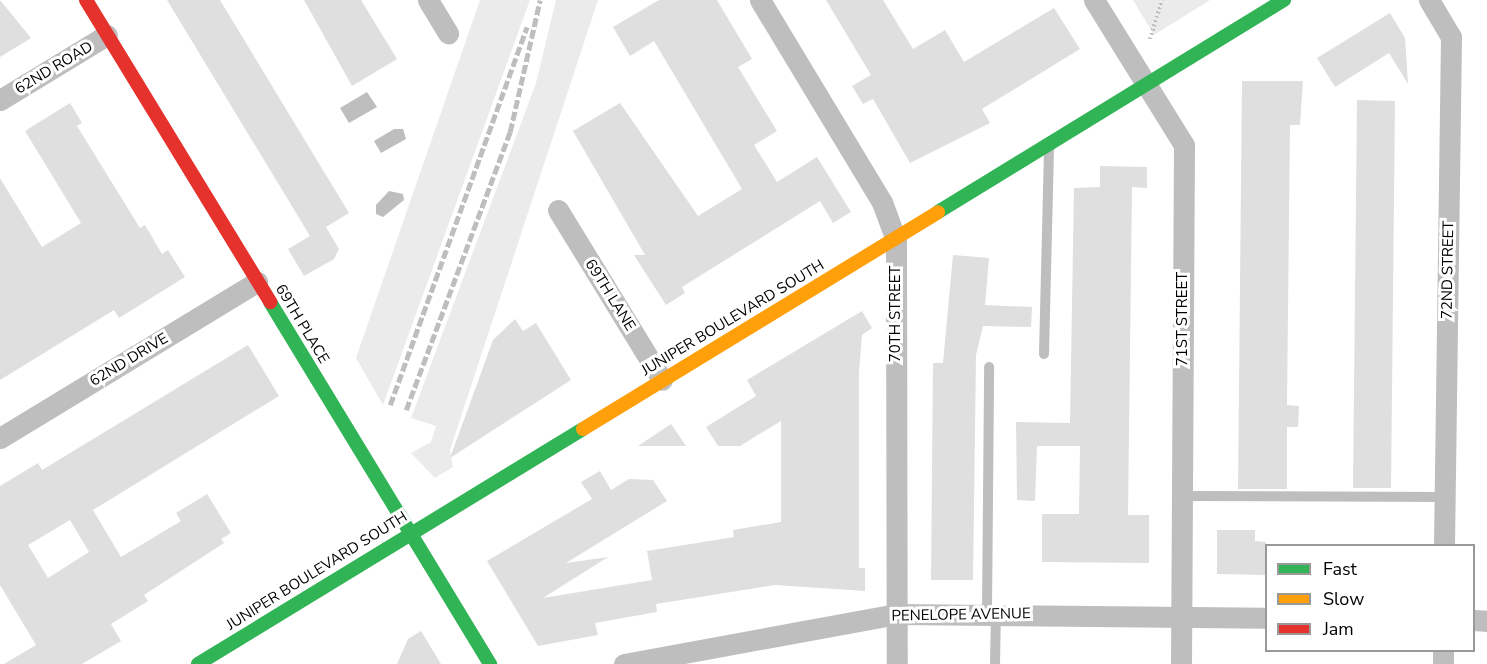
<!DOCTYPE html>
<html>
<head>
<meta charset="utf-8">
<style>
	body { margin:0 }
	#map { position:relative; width:1487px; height:664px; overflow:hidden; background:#fff; font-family:"Nunito Sans",sans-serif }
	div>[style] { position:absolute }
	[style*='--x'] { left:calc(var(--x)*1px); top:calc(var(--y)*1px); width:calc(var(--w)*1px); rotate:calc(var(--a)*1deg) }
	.green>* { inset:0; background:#ebebeb }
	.water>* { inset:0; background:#bebebe }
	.building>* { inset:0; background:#dfdfdf }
	.path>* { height:4px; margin-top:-2px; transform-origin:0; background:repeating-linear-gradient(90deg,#b9b9b9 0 1.5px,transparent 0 4.5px) }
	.lane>* { height:10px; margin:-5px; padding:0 5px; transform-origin:5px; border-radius:5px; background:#bebebe }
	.street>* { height:21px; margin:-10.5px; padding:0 10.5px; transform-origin:10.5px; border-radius:10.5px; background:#bebebe }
	.fast>* { height:14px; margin:-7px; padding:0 7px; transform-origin:7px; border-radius:7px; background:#30b455 }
	.slow>* { height:14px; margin:-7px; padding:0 7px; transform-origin:7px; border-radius:7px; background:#ff9f0a }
	.jam>* { height:14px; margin:-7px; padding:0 7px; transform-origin:7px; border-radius:7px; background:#e5322d }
	.rail>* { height:4.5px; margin-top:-2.25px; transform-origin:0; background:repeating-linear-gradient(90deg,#bebebe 0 9px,transparent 0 12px) }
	span { translate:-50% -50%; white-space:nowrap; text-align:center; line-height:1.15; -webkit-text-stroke:6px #fff; paint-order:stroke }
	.street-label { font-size:15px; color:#000 }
	.legend { position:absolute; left:1265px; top:544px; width:210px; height:108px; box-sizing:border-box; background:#fff; border:2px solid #999; margin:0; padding:8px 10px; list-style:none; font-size:18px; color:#000 }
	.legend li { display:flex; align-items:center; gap:12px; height:30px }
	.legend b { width:30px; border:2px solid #999 }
</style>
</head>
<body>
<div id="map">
	<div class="green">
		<i style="clip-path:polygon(480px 0,530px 0,383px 405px,356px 358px)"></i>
		<i style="clip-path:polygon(556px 0,598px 0,450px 450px,453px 467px,435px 478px,411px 453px,431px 442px,436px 426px,411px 418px,536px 83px)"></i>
		<i style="clip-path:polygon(1133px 0,1210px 0,1154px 35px)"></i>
	</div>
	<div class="water">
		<i style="clip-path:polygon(367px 92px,377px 107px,349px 123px,340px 108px)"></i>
		<i style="clip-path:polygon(394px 129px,403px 129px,406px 139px,381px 153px,374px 141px)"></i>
		<i style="clip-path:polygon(389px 191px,403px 194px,404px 200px,383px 217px,376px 214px,376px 205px)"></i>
	</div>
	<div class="building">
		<i style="clip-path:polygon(0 0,31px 38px,0 57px)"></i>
		<i style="clip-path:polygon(167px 0,220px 0,349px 213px,326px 227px,339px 249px,334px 259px,304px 276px,288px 249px,310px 236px)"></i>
		<i style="clip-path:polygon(304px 0,361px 0,397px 59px,352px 86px)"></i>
		<i style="clip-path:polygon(659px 0,717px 0,752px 59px,738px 67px,777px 131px,754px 145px,777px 182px,817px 157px,851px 212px,833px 223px,820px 201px,682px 287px,685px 293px,666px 305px,634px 255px,645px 255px,573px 131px,620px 103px,698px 216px,742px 189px,654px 41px,630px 56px,613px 27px)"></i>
		<i style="clip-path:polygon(826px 0,883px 0,913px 49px,945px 30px,964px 62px,1054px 8px,1080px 49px,982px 109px,990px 123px,910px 163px,873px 99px,863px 104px,852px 86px,871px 75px)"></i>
		<i style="clip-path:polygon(1390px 13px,1405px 38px,1408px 84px,1389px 53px,1335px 87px,1317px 58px)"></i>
		<i style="clip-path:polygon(1242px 81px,1303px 81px,1300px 125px,1290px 125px,1287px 405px,1299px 406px,1298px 427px,1287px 427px,1287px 489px,1238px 489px)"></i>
		<i style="clip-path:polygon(1357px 100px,1395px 101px,1391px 488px,1353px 488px)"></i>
		<i style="clip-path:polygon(70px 103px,82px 123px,77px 126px,140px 228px,145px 225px,162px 254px,168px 250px,185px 277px,119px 318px,114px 310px,0 380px,0 178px,42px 247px,81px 223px,25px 131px)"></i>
		<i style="clip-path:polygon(1100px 166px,1147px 167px,1147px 188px,1132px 187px,1128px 515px,1149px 515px,1149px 563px,1042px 562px,1042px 514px,1079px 514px,1080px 446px,1037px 446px,1035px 501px,1017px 500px,1016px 422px,1070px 423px,1074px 188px,1100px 187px)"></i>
		<i style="clip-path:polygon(953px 255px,989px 258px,985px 305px,1032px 307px,1031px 327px,983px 326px,976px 355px,973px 580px,931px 580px,933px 363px,943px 363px)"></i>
		<i style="clip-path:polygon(862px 311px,872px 328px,862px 335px,859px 372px,859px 568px,865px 568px,865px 591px,775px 585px,656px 604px,657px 612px,595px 623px,598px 635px,538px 646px,487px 561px,592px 499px,581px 482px,600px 471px,611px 490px,629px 479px,653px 480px,667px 501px,566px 563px,608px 557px,543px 598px,652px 580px,647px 551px,734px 537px,733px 530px,781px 522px,781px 421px,740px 446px,718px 446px,706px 427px,756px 396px,747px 380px)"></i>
		<i style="clip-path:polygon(515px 319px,523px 331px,536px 323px,571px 380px,450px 458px,493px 340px)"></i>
		<i style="clip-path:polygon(evenodd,248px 345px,279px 396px,93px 510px,121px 557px,181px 521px,176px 513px,207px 494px,231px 533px,221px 539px,224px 543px,144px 595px,148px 601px,111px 624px,121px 641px,82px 664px,4px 664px,36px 645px,0 585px,0 486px,38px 463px,42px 470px,248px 345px,70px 520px,89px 552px,48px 578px,28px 545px,70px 520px)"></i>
		<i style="clip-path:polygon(671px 424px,686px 446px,638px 446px)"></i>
		<i style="clip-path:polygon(1217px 530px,1255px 530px,1255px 541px,1266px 542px,1266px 575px,1217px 574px)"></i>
		<i style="clip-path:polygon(421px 631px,441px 664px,397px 664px,408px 639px)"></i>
	</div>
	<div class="path">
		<i style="--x:1150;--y:39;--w:41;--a:-72.9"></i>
	</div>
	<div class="lane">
		<i style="--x:1044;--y:354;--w:206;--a:-88.6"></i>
		<i style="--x:1182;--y:496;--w:263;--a:0.2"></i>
		<i style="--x:987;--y:612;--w:245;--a:-89.5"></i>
		<i style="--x:995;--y:664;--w:51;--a:-88.9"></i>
	</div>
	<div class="street">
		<i style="--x:428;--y:0;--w:39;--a:59"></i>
		<i style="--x:760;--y:0;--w:236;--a:58.9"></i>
		<i style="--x:882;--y:202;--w:40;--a:69.8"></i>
		<i style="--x:896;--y:240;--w:424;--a:89.9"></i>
		<i style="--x:1094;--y:0;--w:171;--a:58.2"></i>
		<i style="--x:1184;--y:145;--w:519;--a:90.33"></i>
		<i style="--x:1429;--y:0;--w:43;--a:59.3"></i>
		<i style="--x:1451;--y:37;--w:509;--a:90.79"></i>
		<i style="--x:0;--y:100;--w:125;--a:-31.3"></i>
		<i style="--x:558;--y:210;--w:199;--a:58.5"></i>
		<i style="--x:0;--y:438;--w:301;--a:-31.3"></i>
		<i style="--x:1474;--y:620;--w:13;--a:4"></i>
		<i style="--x:624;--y:664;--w:278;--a:-10.4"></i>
		<i style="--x:897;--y:614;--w:369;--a:0.6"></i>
		<i style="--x:1443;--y:664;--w:14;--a:-90"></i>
	</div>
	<div class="fast">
		<i style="--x:938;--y:212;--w:406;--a:-31.5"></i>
		<i style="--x:270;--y:302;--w:424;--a:58.7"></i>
		<i style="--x:198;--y:664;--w:451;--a:-31.4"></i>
	</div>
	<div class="slow">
		<i style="--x:583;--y:429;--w:416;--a:-31.4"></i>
	</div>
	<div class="jam">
		<i style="--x:86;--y:0;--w:354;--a:58.6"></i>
	</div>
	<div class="rail">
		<i style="--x:390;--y:405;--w:402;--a:-70.1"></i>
		<i style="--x:406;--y:410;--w:297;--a:-69.5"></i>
		<i style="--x:510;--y:132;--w:135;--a:-77.2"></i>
	</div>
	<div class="street-label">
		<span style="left:54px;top:68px;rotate:-31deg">62ND ROAD</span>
		<span style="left:1448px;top:270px;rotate:-89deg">72ND STREET</span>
		<span style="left:610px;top:295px;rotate:58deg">69TH LANE</span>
		<span style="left:896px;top:314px;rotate:-90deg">70TH STREET</span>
		<span style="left:733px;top:318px;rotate:-31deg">JUNIPER BOULEVARD SOUTH</span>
		<span style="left:1183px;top:319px;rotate:-90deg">71ST STREET</span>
		<span style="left:302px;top:324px;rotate:59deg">69TH PLACE</span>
		<span style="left:129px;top:360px;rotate:-31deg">62ND DRIVE</span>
		<span style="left:317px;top:571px;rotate:-32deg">JUNIPER BOULEVARD SOUTH</span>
		<span style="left:961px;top:615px;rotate:-1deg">PENELOPE AVENUE</span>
	</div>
	<ul class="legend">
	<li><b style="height:8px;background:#30b455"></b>Fast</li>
	<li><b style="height:8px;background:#ff9f0a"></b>Slow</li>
	<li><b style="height:8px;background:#e5322d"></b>Jam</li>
	</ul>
</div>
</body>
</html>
